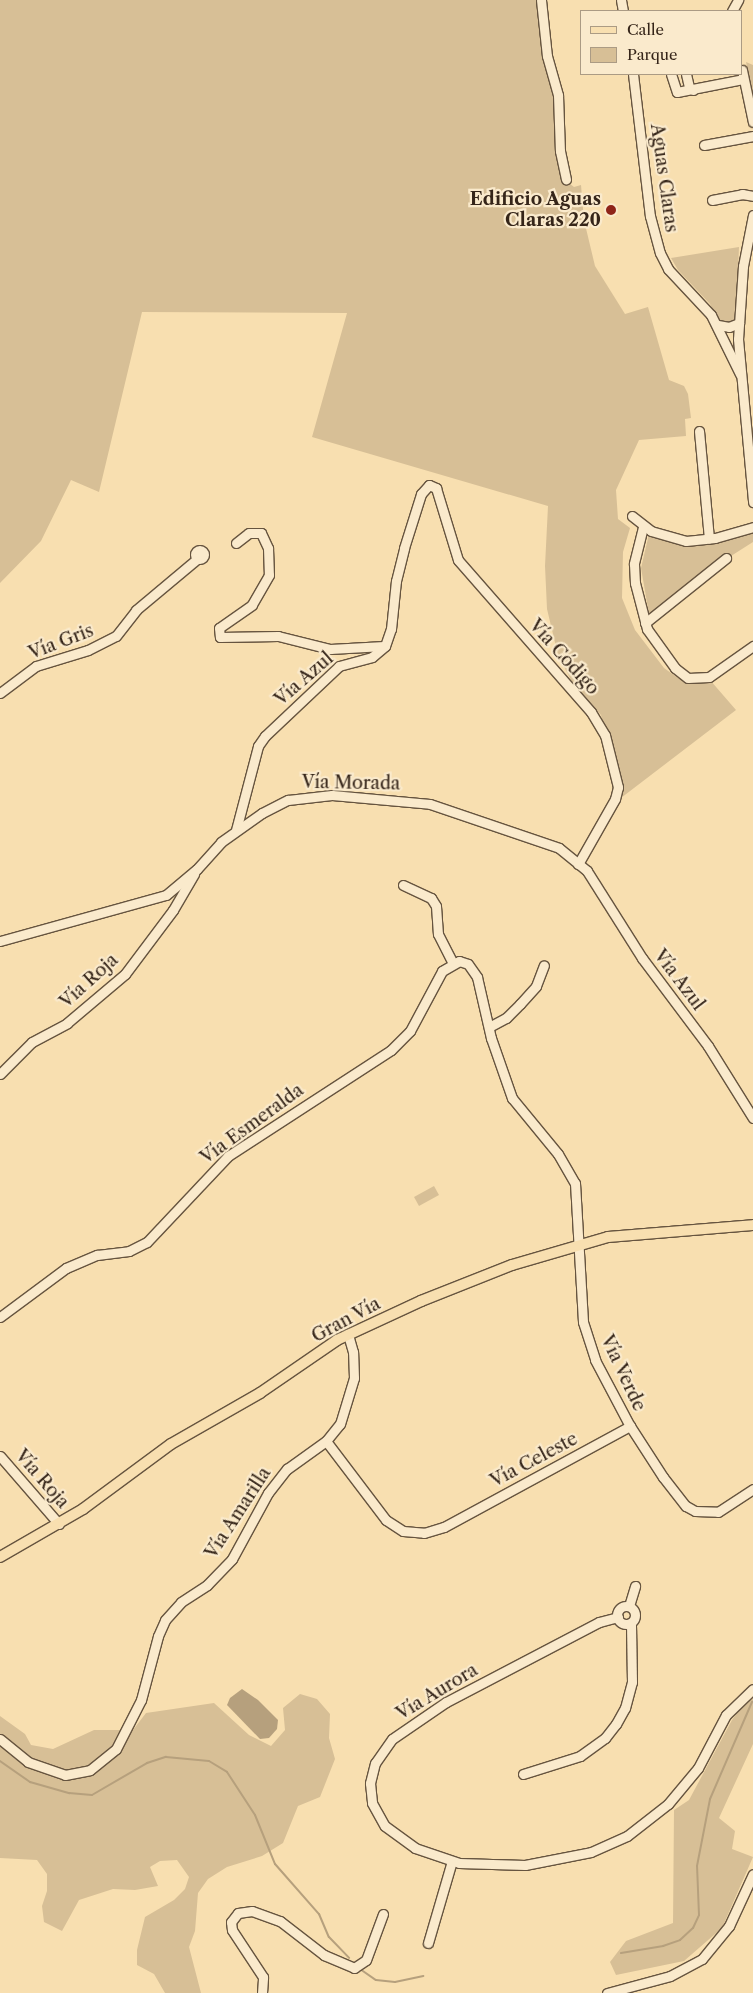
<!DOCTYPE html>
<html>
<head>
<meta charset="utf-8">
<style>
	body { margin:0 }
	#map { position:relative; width:753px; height:1993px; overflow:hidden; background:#f8dfb0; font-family:"Libre Caslon Text",serif }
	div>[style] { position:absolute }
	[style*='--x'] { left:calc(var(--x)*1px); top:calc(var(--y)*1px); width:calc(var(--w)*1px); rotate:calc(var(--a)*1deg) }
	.green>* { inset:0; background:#d7bf96 }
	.water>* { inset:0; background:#b6a07d }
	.stream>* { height:2px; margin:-1px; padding:0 1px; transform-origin:1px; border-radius:1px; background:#b6a07d }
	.roads { filter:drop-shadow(1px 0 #66543f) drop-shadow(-1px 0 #66543f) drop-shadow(0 1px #66543f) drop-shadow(0 -1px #66543f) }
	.minor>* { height:9px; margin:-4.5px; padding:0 4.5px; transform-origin:4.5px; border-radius:4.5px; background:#faeacc }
	.minor>.ring { margin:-4.5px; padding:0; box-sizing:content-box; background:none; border:9px solid #faeacc; border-radius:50% }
	.major>* { height:10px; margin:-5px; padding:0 5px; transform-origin:5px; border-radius:5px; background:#f8dfb0 }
	.dots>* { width:14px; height:14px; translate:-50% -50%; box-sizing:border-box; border:2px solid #faeacc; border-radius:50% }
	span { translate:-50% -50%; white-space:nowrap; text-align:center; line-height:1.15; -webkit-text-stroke:4.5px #faeacc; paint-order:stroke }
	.street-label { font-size:18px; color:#352519 }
	.poi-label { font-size:18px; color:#352519; font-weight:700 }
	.right { translate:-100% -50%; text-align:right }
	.legend { position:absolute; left:580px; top:10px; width:162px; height:65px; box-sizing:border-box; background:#faeacc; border:1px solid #ab9b84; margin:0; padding:6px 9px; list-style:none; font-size:15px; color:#352519 }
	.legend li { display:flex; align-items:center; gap:10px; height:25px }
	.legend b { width:25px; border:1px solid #ab9b84 }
</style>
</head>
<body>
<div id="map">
	<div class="green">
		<i style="clip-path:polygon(0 0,539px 0,556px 96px,565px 180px,574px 187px,581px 185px,584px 220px,595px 266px,625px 314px,648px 307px,669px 380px,684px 386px,688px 394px,691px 418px,685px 419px,686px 436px,639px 440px,616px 490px,618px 519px,630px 528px,623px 552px,622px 598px,635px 630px,664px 668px,678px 678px,696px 682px,710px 680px,736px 710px,617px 801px,618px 783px,601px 715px,573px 684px,558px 655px,547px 609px,545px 566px,548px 506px,312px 437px,347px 313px,142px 312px,99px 492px,71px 480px,41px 541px,0 583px)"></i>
		<i style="clip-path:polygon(746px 62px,753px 65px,753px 95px)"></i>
		<i style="clip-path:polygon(739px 247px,736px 318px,730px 324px,721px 325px,710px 304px,678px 270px,671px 258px)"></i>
		<i style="clip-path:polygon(753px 529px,753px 542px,731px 556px,719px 558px,649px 614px,641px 568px,649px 534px,685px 544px)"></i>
		<i style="clip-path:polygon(434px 1186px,439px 1195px,419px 1206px,414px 1197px)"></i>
		<i style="clip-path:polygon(300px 1694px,317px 1699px,330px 1714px,329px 1738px,335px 1759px,320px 1797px,298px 1806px,283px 1843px,262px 1856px,227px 1867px,208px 1879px,198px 1893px,195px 1931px,189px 1947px,201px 1993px,165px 1993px,154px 1974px,137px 1965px,137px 1950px,145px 1917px,174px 1900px,185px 1889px,189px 1877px,177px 1860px,160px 1861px,150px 1867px,158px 1886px,135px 1890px,113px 1889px,79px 1900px,62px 1931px,44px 1922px,42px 1906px,47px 1891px,47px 1874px,37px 1860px,0 1858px,0 1716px,25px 1734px,31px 1745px,53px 1749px,94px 1730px,133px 1730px,146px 1713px,214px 1703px,249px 1735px,271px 1746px,285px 1730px,283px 1708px)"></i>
		<i style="clip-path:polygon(753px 1699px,753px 1744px,719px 1818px,735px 1831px,732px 1849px,753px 1857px,722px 1928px,684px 1961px,616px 1975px,610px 1962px,626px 1941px,673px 1923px,674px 1810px,689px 1800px,732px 1720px,744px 1704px)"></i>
	</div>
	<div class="water">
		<i style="clip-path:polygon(242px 1689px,258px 1700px,278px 1720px,277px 1729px,269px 1738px,260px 1739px,227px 1705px,230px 1698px)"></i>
	</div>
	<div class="stream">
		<i style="--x:0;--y:1761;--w:37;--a:35"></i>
		<i style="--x:30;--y:1782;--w:41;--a:15.8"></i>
		<i style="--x:69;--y:1793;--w:23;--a:5"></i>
		<i style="--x:92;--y:1795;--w:64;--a:-30.2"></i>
		<i style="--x:147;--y:1763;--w:20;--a:-18"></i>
		<i style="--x:166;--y:1757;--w:43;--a:5.3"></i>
		<i style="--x:209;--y:1761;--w:21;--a:31"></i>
		<i style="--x:227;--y:1772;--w:51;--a:56.9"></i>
		<i style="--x:255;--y:1815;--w:53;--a:67.8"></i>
		<i style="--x:275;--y:1864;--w:67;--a:48.7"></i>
		<i style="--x:319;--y:1914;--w:25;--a:67"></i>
		<i style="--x:329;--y:1937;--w:29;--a:46"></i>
		<i style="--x:621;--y:1953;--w:43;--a:-9.5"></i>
		<i style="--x:663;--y:1946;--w:18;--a:-19"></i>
		<i style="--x:680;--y:1940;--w:18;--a:-43"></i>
		<i style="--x:693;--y:1928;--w:14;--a:-65"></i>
		<i style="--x:699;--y:1915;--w:49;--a:-92.3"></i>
		<i style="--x:697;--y:1866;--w:68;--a:-79"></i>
		<i style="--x:710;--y:1799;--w:106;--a:-66.6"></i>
		<i style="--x:360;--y:1969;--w:19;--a:35"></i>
		<i style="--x:376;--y:1980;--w:19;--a:6"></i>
		<i style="--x:395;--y:1982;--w:29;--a:-12"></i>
	</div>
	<div class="roads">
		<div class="minor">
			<i style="--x:541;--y:0;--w:56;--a:83.9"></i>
			<i style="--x:547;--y:56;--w:41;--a:74.2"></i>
			<i style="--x:558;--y:95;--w:56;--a:88"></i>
			<i style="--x:560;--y:151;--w:29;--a:78"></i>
			<i style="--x:621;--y:0;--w:11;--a:80"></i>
			<i style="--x:732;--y:11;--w:13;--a:-61"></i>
			<i style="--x:742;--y:70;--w:53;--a:78.1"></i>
			<i style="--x:633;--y:74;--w:143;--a:83.2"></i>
			<i style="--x:650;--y:216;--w:38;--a:75"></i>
			<i style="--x:660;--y:253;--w:18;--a:63"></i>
			<i style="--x:668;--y:269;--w:63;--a:46.9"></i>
			<i style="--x:711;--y:315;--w:66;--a:63.8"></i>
			<i style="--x:671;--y:74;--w:19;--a:72"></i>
			<i style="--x:677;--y:92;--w:67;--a:-11.1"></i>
			<i style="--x:686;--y:74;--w:13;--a:77"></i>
			<i style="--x:689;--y:87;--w:5;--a:37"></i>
			<i style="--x:704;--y:145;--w:50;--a:-10.4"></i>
			<i style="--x:712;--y:200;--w:31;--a:-11"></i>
			<i style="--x:742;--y:194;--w:11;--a:10"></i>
			<i style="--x:753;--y:215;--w:52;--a:101.1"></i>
			<i style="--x:743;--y:266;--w:73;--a:93.9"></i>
			<i style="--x:738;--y:339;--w:164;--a:84.7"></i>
			<i style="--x:718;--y:325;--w:11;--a:10"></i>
			<i style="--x:729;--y:327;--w:11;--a:-22"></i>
			<i style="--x:699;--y:431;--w:108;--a:84.7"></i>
			<i style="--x:632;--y:516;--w:24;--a:38"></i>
			<i style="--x:651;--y:531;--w:36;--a:16"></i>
			<i style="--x:686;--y:541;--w:29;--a:-6"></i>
			<i style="--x:715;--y:538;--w:40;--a:-16"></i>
			<i style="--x:643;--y:527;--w:38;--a:104"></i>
			<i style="--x:634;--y:564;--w:19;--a:87"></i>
			<i style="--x:635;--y:583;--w:48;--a:75.4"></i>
			<i style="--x:647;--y:629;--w:48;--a:54.3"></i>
			<i style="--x:675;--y:668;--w:16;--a:38"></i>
			<i style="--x:688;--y:678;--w:21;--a:-3"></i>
			<i style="--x:709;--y:677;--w:54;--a:-35.2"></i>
			<i style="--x:236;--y:543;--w:16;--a:-38"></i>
			<i style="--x:249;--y:533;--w:12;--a:0"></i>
			<i style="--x:261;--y:533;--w:17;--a:65"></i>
			<i style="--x:268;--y:548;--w:27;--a:88"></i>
			<i style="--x:269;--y:575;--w:34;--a:120"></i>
			<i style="--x:252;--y:605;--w:40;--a:145.1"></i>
			<i style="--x:219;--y:628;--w:9;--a:84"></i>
			<i style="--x:220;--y:637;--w:58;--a:-1"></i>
			<i style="--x:278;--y:636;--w:54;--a:14"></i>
			<i style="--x:330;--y:649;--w:54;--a:-3.2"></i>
			<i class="ring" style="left:195.5px;top:550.5px;width:0;height:0"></i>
			<i style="--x:645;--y:623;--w:104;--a:-38.7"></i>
			<i style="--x:0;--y:693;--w:45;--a:-36.9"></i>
			<i style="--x:36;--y:666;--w:54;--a:-17.1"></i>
			<i style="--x:88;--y:650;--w:31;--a:-27"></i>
			<i style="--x:116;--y:636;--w:33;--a:-52"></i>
			<i style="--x:136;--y:610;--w:80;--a:-39.9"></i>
			<i style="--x:236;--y:830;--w:87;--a:-75.3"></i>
			<i style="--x:258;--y:746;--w:12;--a:-55"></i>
			<i style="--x:265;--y:736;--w:102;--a:-43.4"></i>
			<i style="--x:339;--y:666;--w:34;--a:-15"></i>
			<i style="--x:372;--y:657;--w:17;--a:-40"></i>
			<i style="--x:385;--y:646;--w:18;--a:-71"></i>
			<i style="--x:391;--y:629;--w:48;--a:-84.1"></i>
			<i style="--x:396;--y:581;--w:34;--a:-76"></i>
			<i style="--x:404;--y:548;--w:57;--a:-72.5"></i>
			<i style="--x:421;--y:494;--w:12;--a:-48"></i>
			<i style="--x:429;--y:485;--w:8;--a:23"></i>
			<i style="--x:436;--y:488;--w:75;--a:73"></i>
			<i style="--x:458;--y:560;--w:202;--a:48.8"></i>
			<i style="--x:591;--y:712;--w:27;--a:59"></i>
			<i style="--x:605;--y:735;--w:54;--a:76"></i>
			<i style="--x:618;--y:787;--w:12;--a:104"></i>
			<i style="--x:615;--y:799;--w:75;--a:119.6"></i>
			<i style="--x:403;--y:885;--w:31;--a:25"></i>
			<i style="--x:431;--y:898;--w:9;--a:58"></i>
			<i style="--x:436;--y:906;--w:28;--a:86"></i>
			<i style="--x:438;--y:934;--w:31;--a:63"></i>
			<i style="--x:0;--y:941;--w:172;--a:-15.5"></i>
			<i style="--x:166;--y:895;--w:40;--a:-40"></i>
			<i style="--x:197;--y:869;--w:36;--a:-48"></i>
			<i style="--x:221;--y:842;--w:50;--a:-35.3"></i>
			<i style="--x:262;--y:813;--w:29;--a:-27"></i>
			<i style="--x:288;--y:800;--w:44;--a:-6.5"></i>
			<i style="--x:332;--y:795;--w:98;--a:5.2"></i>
			<i style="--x:430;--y:804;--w:136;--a:18.8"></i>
			<i style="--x:559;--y:848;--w:36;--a:39"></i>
			<i style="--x:587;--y:871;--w:103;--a:57.7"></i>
			<i style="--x:642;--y:958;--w:110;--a:53.1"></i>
			<i style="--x:708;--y:1046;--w:85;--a:58"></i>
			<i style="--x:489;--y:1027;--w:19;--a:-28"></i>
			<i style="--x:506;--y:1018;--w:20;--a:-45"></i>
			<i style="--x:520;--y:1004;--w:24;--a:-48"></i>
			<i style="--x:536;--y:986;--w:22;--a:-69"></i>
			<i style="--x:0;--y:1074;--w:45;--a:-45"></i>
			<i style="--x:32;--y:1042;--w:40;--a:-28"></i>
			<i style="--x:67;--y:1023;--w:76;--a:-40.2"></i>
			<i style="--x:125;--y:974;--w:80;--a:-53.1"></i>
			<i style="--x:173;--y:910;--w:42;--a:-59.7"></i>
			<i style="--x:0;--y:1317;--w:82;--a:-36.6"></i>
			<i style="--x:66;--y:1268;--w:34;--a:-23"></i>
			<i style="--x:97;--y:1255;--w:32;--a:-7"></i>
			<i style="--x:129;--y:1251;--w:20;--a:-27"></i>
			<i style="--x:147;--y:1242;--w:118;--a:-46.7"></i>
			<i style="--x:228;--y:1156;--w:194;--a:-33"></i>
			<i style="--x:391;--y:1050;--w:27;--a:-45"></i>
			<i style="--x:410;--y:1031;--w:68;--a:-61.9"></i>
			<i style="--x:442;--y:971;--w:20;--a:-30"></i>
			<i style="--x:459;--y:961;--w:9;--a:18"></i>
			<i style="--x:468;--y:964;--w:16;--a:55"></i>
			<i style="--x:477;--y:977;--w:63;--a:77.1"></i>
			<i style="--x:491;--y:1038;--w:64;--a:70.7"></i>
			<i style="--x:512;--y:1098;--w:72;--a:50.6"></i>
			<i style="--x:558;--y:1154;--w:34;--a:60"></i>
			<i style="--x:575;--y:1183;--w:139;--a:86.7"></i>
			<i style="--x:583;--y:1322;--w:40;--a:72"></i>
			<i style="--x:595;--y:1360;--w:75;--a:62.1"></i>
			<i style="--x:630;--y:1426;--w:61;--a:57.1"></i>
			<i style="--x:663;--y:1477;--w:37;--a:52"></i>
			<i style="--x:686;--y:1506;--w:10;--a:29"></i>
			<i style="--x:695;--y:1511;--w:23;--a:2"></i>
			<i style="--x:718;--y:1512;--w:42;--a:-33.3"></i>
			<i style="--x:326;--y:1441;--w:99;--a:52.8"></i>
			<i style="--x:386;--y:1520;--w:20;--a:33"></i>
			<i style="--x:403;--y:1531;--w:21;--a:5"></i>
			<i style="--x:424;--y:1533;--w:21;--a:-17"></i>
			<i style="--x:444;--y:1527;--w:212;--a:-28.5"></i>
			<i style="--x:0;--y:1456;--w:90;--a:49.1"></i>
			<i style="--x:629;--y:1606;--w:21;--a:-73"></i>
			<i class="ring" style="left:617px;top:1606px;width:9px;height:9px"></i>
			<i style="--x:618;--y:1617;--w:20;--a:165"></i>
			<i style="--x:599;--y:1622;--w:173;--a:152.4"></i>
			<i style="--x:446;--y:1702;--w:65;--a:145.6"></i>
			<i style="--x:392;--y:1739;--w:29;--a:125"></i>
			<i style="--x:375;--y:1763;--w:21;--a:104"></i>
			<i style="--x:370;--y:1783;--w:20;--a:84"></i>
			<i style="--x:372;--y:1803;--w:26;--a:61"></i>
			<i style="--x:385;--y:1826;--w:37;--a:36"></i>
			<i style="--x:415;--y:1848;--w:46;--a:18.8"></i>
			<i style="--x:459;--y:1863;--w:66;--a:1.7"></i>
			<i style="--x:525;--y:1865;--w:67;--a:-11.1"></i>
			<i style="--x:591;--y:1852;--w:39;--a:-24"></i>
			<i style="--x:627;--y:1836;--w:52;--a:-38"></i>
			<i style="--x:668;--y:1804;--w:47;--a:-50.2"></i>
			<i style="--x:698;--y:1768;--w:60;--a:-62.2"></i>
			<i style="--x:726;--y:1715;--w:37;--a:-44"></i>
			<i style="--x:0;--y:1739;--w:36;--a:39"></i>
			<i style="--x:28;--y:1762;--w:39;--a:19"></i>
			<i style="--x:65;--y:1775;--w:25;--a:-11"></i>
			<i style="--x:90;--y:1770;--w:33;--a:-39"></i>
			<i style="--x:116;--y:1749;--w:55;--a:-63"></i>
			<i style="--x:141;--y:1700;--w:66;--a:-75.1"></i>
			<i style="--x:158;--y:1636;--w:17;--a:-66"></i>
			<i style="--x:165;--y:1620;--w:24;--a:-48"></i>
			<i style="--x:181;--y:1602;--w:31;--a:-33"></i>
			<i style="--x:207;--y:1585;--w:36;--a:-46"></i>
			<i style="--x:232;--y:1559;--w:75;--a:-61.4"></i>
			<i style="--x:268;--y:1493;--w:31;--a:-52"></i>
			<i style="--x:287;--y:1469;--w:48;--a:-35.7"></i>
			<i style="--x:326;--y:1441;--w:22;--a:-51"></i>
			<i style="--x:340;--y:1424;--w:48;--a:-73.1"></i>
			<i style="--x:354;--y:1378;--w:26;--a:-92"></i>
			<i style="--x:353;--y:1352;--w:19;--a:-106"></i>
			<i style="--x:523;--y:1774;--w:60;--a:-17.5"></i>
			<i style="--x:580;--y:1756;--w:31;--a:-36"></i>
			<i style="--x:605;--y:1738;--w:18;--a:-52"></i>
			<i style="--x:616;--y:1724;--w:18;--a:-61"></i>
			<i style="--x:625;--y:1708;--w:27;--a:-75"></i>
			<i style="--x:632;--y:1682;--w:59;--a:-91"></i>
			<i style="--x:428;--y:1943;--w:85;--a:-73.7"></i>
			<i style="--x:262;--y:1993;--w:16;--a:-86"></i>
			<i style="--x:263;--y:1977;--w:56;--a:-123.4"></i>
			<i style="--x:232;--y:1930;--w:8;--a:-97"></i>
			<i style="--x:231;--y:1922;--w:11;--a:-52"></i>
			<i style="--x:238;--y:1913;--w:14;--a:-8"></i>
			<i style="--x:252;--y:1911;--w:30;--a:20"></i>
			<i style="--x:280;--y:1921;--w:56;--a:37.7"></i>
			<i style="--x:324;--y:1955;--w:33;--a:23"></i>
			<i style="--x:354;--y:1968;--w:14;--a:-34"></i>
			<i style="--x:366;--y:1960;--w:49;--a:-69.7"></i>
			<i style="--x:607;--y:1993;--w:65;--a:-15.1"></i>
			<i style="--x:670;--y:1976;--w:36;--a:-28"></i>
			<i style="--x:702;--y:1959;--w:43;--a:-50.7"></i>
			<i style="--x:729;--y:1926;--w:57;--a:-65.2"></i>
		</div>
		<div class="major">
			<i style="--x:0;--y:1557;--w:96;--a:-30"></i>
			<i style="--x:83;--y:1509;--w:109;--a:-36.5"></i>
			<i style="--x:171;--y:1444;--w:103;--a:-29.8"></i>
			<i style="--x:260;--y:1393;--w:93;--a:-34.5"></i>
			<i style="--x:337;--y:1340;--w:93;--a:-24.9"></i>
			<i style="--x:421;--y:1301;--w:98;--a:-21.6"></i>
			<i style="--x:512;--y:1265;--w:100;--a:-16.3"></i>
			<i style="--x:608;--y:1237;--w:145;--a:-4.7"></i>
		</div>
	</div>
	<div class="dots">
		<i style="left:611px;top:210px;background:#8f2418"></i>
	</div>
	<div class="street-label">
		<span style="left:664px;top:178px;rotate:82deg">Aguas Claras</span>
		<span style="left:61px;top:642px;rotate:-21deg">Vía Gris</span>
		<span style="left:564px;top:657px;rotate:48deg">Vía Código</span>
		<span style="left:304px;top:679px;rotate:-41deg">Vía Azul</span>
		<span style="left:351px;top:783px;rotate:1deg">Vía Morada</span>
		<span style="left:679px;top:980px;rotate:53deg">Vía Azul</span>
		<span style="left:89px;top:981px;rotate:-42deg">Vía Roja</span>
		<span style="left:252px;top:1124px;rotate:-36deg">Vía Esmeralda</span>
		<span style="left:346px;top:1320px;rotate:-28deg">Gran Vía</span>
		<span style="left:623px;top:1373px;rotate:65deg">Vía Verde</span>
		<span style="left:534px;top:1460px;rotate:-28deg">Vía Celeste</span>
		<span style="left:42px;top:1479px;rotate:49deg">Vía Roja</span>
		<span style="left:238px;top:1513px;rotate:-57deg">Vía Amarilla</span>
		<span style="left:437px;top:1692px;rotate:-31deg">Vía Aurora</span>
	</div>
	<div class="poi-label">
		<span class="right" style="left:601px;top:210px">Edificio Aguas<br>Claras 220</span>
	</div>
	<ul class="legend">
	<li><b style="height:6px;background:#f8dfb0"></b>Calle</li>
	<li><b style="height:14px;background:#d7bf96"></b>Parque</li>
	</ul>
</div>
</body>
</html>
